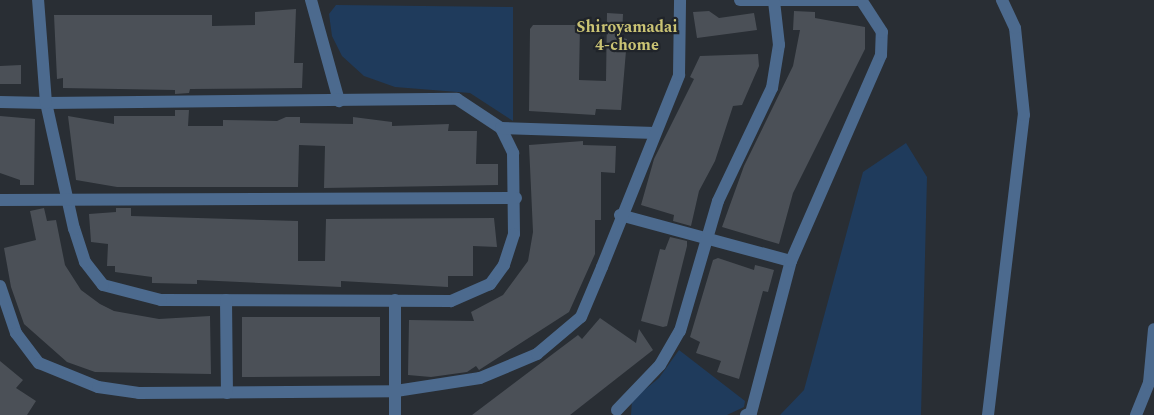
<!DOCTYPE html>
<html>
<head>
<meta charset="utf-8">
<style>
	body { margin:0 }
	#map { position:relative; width:1154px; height:415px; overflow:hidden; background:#292e34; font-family:Spectral,serif }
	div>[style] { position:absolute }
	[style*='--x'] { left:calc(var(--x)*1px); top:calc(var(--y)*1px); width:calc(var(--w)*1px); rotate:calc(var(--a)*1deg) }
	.green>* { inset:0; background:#1f3b5c }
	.building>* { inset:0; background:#4b5057 }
	.minor>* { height:12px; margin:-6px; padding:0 6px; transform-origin:6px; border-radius:6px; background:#4c6a8e }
	.tertiary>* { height:12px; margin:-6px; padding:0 6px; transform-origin:6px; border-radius:6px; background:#4c6a8e }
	span { translate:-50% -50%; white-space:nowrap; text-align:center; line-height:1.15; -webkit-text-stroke:4.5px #20242a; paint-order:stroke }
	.neighbourhood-label { font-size:16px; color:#cac374; font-weight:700 }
</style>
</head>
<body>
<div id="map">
	<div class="green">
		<i style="clip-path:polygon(336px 5px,513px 7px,513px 121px,470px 93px,395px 87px,364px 76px,342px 56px,332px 36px,329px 14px)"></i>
		<i style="clip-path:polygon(906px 143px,927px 177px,921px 415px,780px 415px,804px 390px,863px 172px)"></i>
		<i style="clip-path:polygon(679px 350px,745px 401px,744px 407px,727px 415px,631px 415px,632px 400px,659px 378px)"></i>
	</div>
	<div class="building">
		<i style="clip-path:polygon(296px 9px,294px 63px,303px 63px,302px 88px,190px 89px,189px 93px,175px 94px,175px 90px,63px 88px,63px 78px,57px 79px,54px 15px,212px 15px,212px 26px,255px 25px,255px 12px)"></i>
		<i style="clip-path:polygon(709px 11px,719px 18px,754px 13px,757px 30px,697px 38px,693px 12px)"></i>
		<i style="clip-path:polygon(794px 11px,815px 12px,815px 18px,865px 27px,865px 49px,793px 193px,779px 244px,722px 227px,744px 166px,793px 66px,800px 30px,793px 30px)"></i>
		<i style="clip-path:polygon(607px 13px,623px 14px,622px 38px,627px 39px,621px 110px,596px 109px,595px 115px,529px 111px,530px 29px,533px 25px,580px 25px,579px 80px,606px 81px)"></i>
		<i style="clip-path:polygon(758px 54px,759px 66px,742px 105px,733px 106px,715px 161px,699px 191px,691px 226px,673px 221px,674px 215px,641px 205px,654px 159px,694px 79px,690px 77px,700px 56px)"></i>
		<i style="clip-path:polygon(21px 65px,21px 84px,0 84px,0 66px)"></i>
		<i style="clip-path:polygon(175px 110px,189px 110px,188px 126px,223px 126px,223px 120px,277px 121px,286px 117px,300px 117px,300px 123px,353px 124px,353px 117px,392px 122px,392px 126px,449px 124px,448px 131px,477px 131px,476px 164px,498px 164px,498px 185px,324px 188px,325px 146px,299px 145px,298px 187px,117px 187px,76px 180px,68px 116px,114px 124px,114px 116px,175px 116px)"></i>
		<i style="clip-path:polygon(0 116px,35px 119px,34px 185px,20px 185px,20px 180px,0 173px)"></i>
		<i style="clip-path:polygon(583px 141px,583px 145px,616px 146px,615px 173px,601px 172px,601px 220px,595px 220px,595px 254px,569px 312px,479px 370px,476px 366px,467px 372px,431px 377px,408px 375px,409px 320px,474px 321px,471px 312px,503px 295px,528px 261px,533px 232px,529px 145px)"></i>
		<i style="clip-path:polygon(44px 208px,47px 221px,56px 220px,65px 265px,81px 290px,100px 304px,114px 311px,159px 319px,210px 316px,211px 374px,95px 372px,67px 362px,24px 324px,11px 287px,4px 248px,36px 240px,30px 211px)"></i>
		<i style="clip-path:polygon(116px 208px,131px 208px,131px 216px,298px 221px,298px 261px,325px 261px,326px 219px,494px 218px,497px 247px,473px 246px,473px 276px,448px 276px,448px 287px,341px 281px,341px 287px,197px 280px,197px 284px,152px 283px,152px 277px,115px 272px,115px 266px,107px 266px,108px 244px,91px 242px,89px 214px,116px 212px)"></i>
		<i style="clip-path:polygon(670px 237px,687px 241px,687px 246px,667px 326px,663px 327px,641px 321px,660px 249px,665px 250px)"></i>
		<i style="clip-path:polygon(718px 258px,754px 270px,755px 265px,774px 270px,768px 292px,763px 291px,739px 379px,717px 372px,721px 361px,696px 353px,700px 342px,690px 337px,713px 260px)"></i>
		<i style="clip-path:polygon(242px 317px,380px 317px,380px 376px,242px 377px)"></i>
		<i style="clip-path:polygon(600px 318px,636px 343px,639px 329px,653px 350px,570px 415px,472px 415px,578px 335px,582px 339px)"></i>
		<i style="clip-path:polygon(0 361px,23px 380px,16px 388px,36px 401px,27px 415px,0 415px)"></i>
	</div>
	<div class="minor">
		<i style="--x:311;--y:0;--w:105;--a:74.5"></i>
		<i style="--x:740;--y:0;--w:121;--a:0"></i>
		<i style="--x:0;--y:102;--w:46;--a:1.2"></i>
		<i style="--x:46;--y:103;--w:411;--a:-0.6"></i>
		<i style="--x:457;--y:99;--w:53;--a:33.4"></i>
		<i style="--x:501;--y:128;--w:28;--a:64"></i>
		<i style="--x:513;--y:153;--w:81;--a:89.3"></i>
		<i style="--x:514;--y:234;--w:33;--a:108"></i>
		<i style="--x:504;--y:265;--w:24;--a:126"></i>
		<i style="--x:490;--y:284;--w:43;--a:156.4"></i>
		<i style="--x:451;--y:301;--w:290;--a:-179.8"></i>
		<i style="--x:161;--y:300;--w:60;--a:-165.5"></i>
		<i style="--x:103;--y:285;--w:29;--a:-128"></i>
		<i style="--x:85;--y:262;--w:35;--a:-108"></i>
		<i style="--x:74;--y:229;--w:129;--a:-102.5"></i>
		<i style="--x:46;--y:103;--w:103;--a:-94.4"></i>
		<i style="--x:501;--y:128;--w:154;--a:1.9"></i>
		<i style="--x:0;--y:200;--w:516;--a:-0.22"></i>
		<i style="--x:620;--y:215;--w:177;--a:15.1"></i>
		<i style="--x:0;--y:286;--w:50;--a:71.2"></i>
		<i style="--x:16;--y:333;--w:38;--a:53"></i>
		<i style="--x:39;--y:363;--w:64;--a:22.1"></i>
		<i style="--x:98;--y:387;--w:41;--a:8.3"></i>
		<i style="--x:139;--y:393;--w:257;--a:-0.4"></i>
		<i style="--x:396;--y:391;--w:85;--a:-8.8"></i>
		<i style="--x:480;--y:378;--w:62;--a:-22.8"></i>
		<i style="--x:537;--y:354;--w:57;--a:-40.1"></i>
		<i style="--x:581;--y:317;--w:54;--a:-67.2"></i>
		<i style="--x:602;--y:267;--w:207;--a:-68.1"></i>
		<i style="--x:679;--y:75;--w:75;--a:-89.2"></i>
		<i style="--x:226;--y:300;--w:93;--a:89.4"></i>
		<i style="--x:395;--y:300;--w:115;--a:90"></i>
		<i style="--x:617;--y:410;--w:62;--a:-46.3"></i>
		<i style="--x:660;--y:365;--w:39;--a:-60"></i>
		<i style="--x:680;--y:331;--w:135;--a:-73.7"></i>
		<i style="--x:718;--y:201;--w:125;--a:-64.5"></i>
		<i style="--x:772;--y:88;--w:44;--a:-80.8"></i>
		<i style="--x:779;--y:45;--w:44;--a:-96.5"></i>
		<i style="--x:746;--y:415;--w:5;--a:-22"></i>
		<i style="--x:751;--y:413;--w:157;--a:-75.3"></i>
		<i style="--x:791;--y:261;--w:225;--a:-66.4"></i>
		<i style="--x:881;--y:55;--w:23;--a:-88"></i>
		<i style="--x:882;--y:32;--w:38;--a:-123"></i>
		<i style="--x:1136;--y:415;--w:35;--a:-68"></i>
		<i style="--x:1149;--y:383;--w:54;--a:-84.7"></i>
	</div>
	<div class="tertiary">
		<i style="--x:988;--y:415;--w:302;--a:-83.2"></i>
		<i style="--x:1024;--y:115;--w:87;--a:-95.9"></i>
		<i style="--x:1015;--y:28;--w:31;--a:-115"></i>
	</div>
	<div class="neighbourhood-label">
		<span style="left:627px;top:36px">Shiroyamadai<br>4-chome</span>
	</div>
</div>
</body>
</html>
